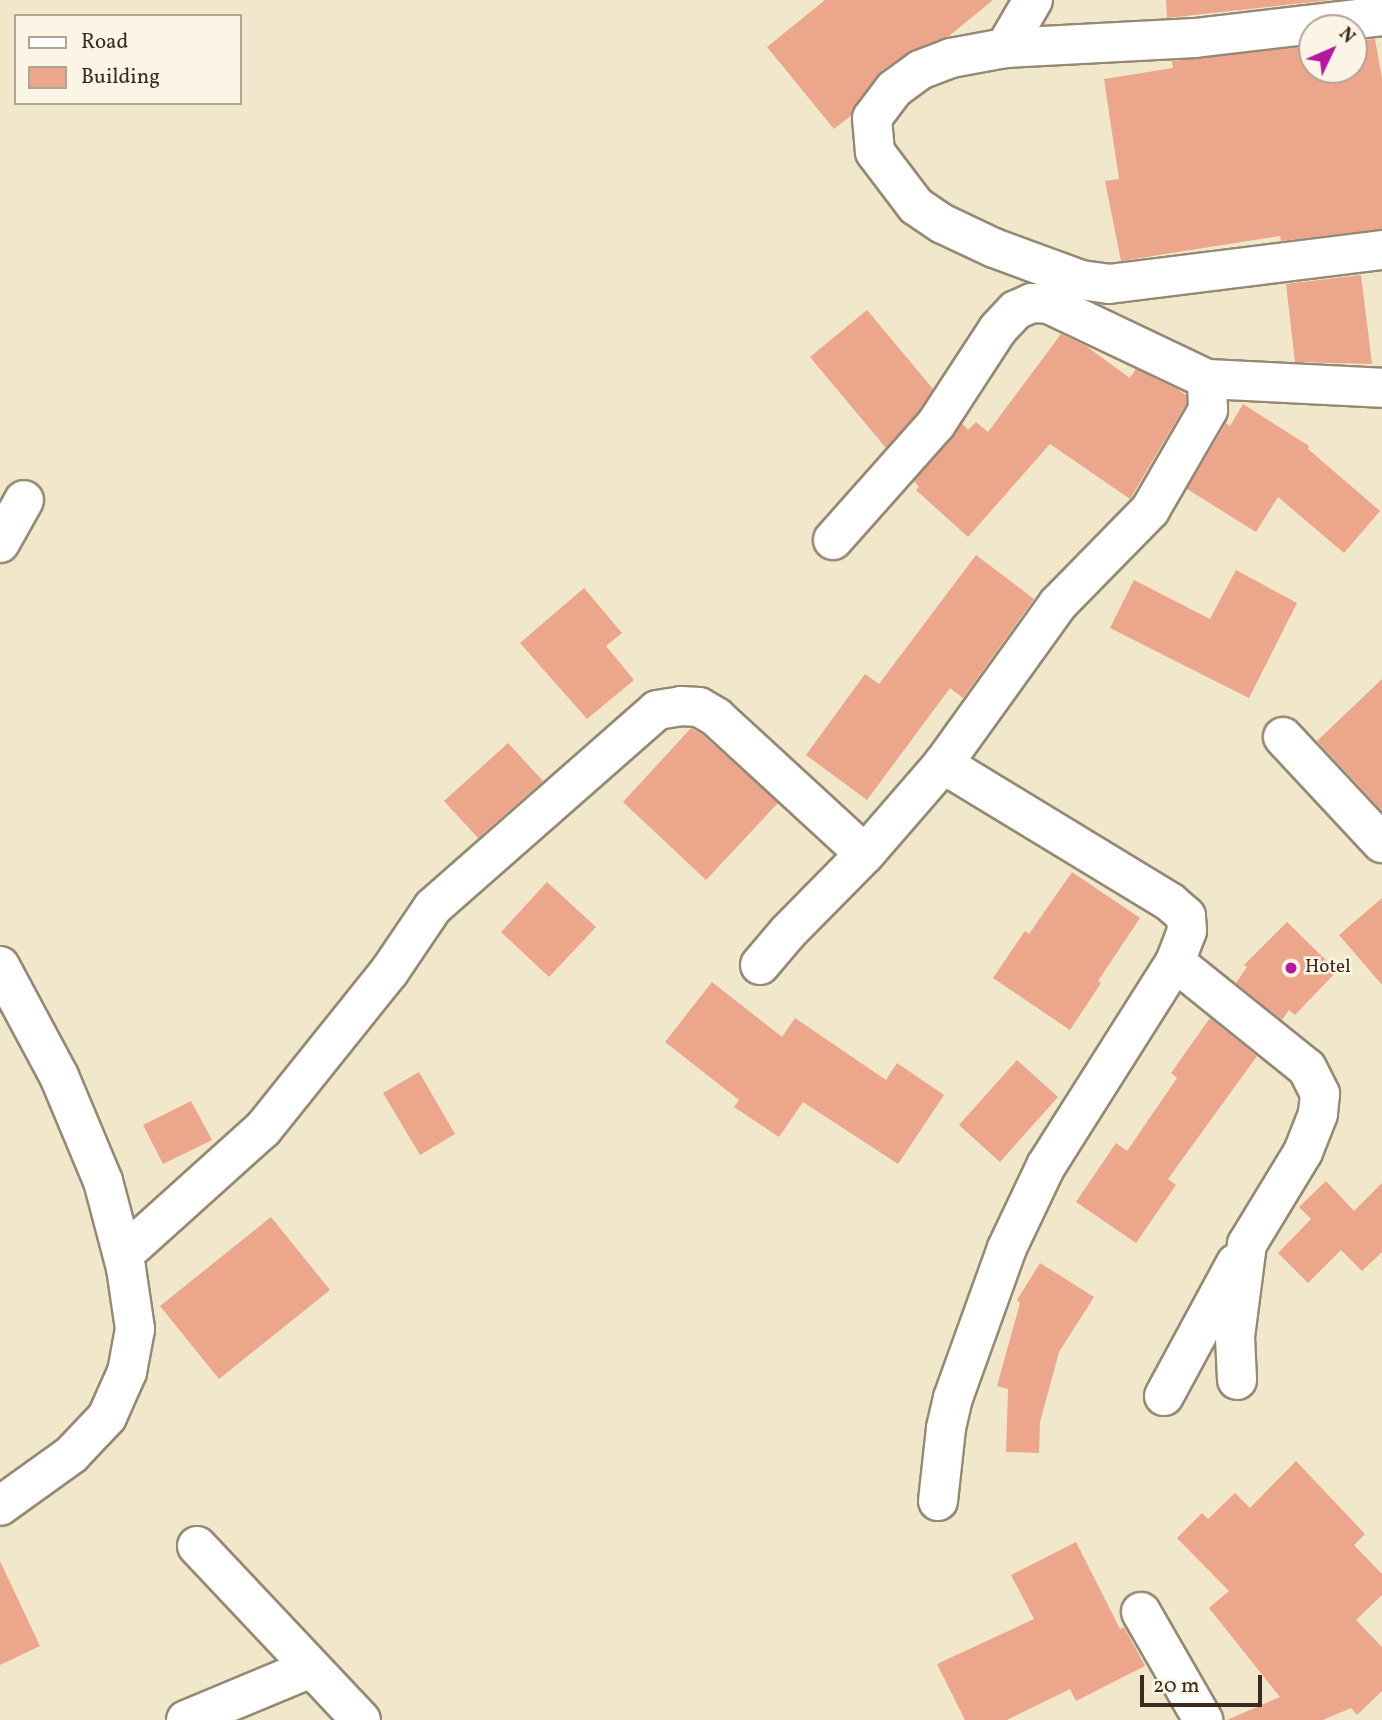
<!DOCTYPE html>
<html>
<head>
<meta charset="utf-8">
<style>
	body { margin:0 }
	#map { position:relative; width:1382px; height:1720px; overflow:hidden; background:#f1e8cb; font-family:Vollkorn,serif }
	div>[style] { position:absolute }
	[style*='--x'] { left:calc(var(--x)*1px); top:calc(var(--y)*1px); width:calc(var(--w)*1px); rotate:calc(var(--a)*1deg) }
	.building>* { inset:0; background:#eca68b }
	.roads { filter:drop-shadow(2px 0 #968974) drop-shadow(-2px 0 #968974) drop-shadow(0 2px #968974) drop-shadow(0 -2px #968974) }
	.street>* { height:38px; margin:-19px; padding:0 19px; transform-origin:19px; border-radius:19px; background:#fff }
	.dots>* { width:19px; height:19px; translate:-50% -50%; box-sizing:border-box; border:4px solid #fcf5e5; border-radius:50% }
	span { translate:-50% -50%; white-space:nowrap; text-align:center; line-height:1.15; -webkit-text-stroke:5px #fcf5e5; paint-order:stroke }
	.poi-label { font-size:19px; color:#3b2a1e }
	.left { translate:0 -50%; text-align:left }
	.legend { position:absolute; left:14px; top:14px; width:228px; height:91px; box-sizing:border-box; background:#fcf5e5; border:2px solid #afa495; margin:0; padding:9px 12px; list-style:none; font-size:21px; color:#3b2a1e }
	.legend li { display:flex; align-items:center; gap:14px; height:35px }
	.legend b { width:35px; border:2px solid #afa495 }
	.north { position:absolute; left:1298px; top:14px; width:70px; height:70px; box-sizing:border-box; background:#fcf5e5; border:2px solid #afa495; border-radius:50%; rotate:46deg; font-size:19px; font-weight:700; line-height:28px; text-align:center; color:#3b2a1e }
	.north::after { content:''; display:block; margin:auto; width:24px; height:32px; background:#b5179e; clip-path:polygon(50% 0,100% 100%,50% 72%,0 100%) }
	.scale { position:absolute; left:1140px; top:1675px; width:122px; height:32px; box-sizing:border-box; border:4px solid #3b2a1e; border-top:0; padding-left:9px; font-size:21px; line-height:24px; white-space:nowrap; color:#3b2a1e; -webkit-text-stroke:5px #fcf5e5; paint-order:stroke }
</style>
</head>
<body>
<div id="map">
	<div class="building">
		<i style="clip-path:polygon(825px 0,993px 0,949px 36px,912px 50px,881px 71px,855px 105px,852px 115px,834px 129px,767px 47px)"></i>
		<i style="clip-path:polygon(1166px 0,1331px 0,1167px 18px)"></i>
		<i style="clip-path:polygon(1375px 39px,1382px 78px,1382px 229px,1281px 241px,1280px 236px,1121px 261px,1105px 181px,1119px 179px,1104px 79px,1173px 68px,1172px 61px,1312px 46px,1312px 70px,1354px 70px,1354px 41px)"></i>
		<i style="clip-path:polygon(1361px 275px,1372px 364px,1295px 362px,1286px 284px)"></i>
		<i style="clip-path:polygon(867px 310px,933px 389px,919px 411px,886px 448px,810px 357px)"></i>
		<i style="clip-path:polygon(1061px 334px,1086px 346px,1130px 378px,1136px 369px,1177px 389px,1186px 395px,1186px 404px,1130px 499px,1050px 444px,968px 537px,916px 490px,919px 487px,914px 481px,962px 423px,968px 430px,976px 422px,988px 432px)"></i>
		<i style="clip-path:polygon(1243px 404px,1309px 446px,1308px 449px,1380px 511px,1344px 553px,1278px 497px,1256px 532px,1187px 489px,1226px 423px,1230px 426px)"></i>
		<i style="clip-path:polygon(976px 555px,1034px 599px,963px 698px,950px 688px,867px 800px,806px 755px,865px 674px,879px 684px)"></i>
		<i style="clip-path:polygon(1236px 570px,1297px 603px,1249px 698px,1110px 628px,1134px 580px,1210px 619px)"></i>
		<i style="clip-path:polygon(584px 588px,622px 633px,606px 646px,634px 680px,587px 719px,520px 643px)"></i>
		<i style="clip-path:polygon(1382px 679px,1382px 811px,1317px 741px)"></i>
		<i style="clip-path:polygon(691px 728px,703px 735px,778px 803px,706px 880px,623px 802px)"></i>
		<i style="clip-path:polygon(508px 743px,543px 781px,478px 838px,444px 801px)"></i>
		<i style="clip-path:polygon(1072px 872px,1140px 918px,1098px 981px,1101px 983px,1070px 1030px,993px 978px,1025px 931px,1029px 934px)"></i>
		<i style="clip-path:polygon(547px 882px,596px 927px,549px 977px,501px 932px)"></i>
		<i style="clip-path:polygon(1382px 898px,1382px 985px,1339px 935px)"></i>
		<i style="clip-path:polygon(1287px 922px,1337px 971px,1295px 1015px,1289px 1010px,1282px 1020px,1236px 983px,1247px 967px,1244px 965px)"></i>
		<i style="clip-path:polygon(712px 982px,782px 1037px,795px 1018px,886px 1080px,897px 1063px,944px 1095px,898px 1164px,803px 1102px,779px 1137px,734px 1107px,739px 1100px,665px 1042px)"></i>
		<i style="clip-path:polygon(1210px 1018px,1257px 1056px,1168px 1179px,1176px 1185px,1136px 1243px,1076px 1202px,1116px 1143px,1127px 1151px,1177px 1078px,1171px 1073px)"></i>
		<i style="clip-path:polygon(1017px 1060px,1058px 1097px,1000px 1162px,959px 1125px)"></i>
		<i style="clip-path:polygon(419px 1072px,455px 1134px,420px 1155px,383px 1093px)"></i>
		<i style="clip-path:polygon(191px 1101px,212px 1140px,163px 1164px,143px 1125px)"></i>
		<i style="clip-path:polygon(1326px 1181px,1354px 1211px,1382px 1183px,1382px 1252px,1362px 1271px,1341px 1250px,1308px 1283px,1278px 1253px,1311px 1219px,1299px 1207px)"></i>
		<i style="clip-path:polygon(271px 1217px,330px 1290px,219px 1379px,160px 1306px)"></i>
		<i style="clip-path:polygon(1040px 1263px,1094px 1297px,1059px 1352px,1040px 1422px,1039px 1453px,1006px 1452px,1008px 1389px,997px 1386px,1020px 1303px,1017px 1300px)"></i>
		<i style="clip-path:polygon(1296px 1461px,1365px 1534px,1354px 1545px,1382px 1574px,1382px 1595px,1356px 1620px,1382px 1647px,1382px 1691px,1357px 1715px,1351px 1708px,1323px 1720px,1227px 1720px,1280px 1697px,1209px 1608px,1229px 1591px,1177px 1538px,1202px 1513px,1208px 1519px,1235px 1493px,1250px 1508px)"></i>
		<i style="clip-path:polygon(1076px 1542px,1120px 1629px,1124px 1627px,1145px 1666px,1076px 1701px,1070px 1689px,1007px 1720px,965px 1720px,937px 1664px,1034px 1619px,1011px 1575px)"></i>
		<i style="clip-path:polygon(0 1561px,40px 1646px,0 1665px)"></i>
	</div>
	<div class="roads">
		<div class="street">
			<i style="--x:1033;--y:0;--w:56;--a:120.3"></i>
			<i style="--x:1005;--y:48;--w:55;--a:169.5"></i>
			<i style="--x:951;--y:58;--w:33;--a:159"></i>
			<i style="--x:920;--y:70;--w:32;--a:144"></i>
			<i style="--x:894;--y:89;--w:36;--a:127"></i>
			<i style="--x:872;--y:118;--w:34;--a:85"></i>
			<i style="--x:875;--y:152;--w:68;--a:52.8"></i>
			<i style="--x:916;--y:206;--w:32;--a:34"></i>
			<i style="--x:943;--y:224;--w:56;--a:25.2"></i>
			<i style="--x:994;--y:248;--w:93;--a:20.2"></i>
			<i style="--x:1081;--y:280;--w:28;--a:8"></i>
			<i style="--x:1109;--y:284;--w:275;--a:-7.1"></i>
			<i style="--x:1005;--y:48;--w:190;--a:-3"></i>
			<i style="--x:1195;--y:38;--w:188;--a:-6.7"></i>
			<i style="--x:833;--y:540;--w:155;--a:-48.4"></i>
			<i style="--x:936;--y:424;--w:113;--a:-56.9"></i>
			<i style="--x:998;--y:329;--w:26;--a:-47"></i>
			<i style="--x:1016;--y:310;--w:17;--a:-24"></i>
			<i style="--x:1032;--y:303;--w:17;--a:3"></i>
			<i style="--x:1049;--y:304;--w:175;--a:25.4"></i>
			<i style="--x:0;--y:543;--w:49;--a:-60.8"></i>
			<i style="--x:1283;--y:737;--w:145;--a:47"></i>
			<i style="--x:1175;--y:962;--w:169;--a:38.8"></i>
			<i style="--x:1307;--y:1068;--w:29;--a:63"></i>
			<i style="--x:1320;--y:1094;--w:20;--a:96"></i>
			<i style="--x:1318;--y:1114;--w:41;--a:111.5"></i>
			<i style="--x:1303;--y:1152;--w:108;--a:121.3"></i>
			<i style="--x:1247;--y:1244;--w:94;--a:97.4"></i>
			<i style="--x:1235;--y:1337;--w:43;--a:87.3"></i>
			<i style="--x:760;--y:965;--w:43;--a:-49.7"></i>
			<i style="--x:788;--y:932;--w:110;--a:-45.4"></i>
			<i style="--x:865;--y:854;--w:119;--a:-49.1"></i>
			<i style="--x:943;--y:764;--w:197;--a:-54.3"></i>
			<i style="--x:1058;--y:604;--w:132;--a:-45.6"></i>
			<i style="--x:1150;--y:510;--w:116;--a:-59.9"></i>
			<i style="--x:1208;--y:410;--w:31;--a:-92"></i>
			<i style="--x:1207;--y:379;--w:175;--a:2.9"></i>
			<i style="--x:0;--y:966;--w:125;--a:61.8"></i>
			<i style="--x:59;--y:1076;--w:114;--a:67.3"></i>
			<i style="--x:103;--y:1181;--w:90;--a:75.2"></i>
			<i style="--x:126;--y:1268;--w:62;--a:81.6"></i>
			<i style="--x:135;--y:1329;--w:44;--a:100.5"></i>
			<i style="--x:127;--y:1372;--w:49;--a:114"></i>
			<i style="--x:107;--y:1417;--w:52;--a:133.5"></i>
			<i style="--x:71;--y:1455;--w:87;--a:144.3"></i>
			<i style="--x:123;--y:1255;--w:188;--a:-42"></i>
			<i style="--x:263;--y:1129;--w:201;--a:-51.3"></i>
			<i style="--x:389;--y:972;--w:78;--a:-55.9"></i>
			<i style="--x:433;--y:907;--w:298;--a:-41.3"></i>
			<i style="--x:657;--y:710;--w:24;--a:-9"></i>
			<i style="--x:681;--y:706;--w:18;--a:3"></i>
			<i style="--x:699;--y:707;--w:20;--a:30"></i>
			<i style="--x:716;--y:717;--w:202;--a:42.6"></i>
			<i style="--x:1164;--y:1396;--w:151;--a:-61.6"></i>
			<i style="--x:938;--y:1501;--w:73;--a:-83.7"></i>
			<i style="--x:946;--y:1428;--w:31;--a:-77"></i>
			<i style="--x:953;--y:1398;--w:159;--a:-70.2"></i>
			<i style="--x:1007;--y:1248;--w:91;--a:-64.6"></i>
			<i style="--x:1046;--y:1166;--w:241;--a:-57.7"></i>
			<i style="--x:1175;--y:962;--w:33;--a:-69"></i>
			<i style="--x:1187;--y:931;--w:15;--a:-94"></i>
			<i style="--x:1186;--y:916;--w:21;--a:-139"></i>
			<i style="--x:1170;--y:902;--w:266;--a:-148.7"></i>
			<i style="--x:197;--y:1546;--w:239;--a:46.7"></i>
			<i style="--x:1141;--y:1612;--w:125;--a:60.1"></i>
			<i style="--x:186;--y:1720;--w:135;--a:-22.6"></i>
		</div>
	</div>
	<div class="dots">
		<i style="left:1291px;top:968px;background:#b5179e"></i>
	</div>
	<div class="poi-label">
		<span class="left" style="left:1305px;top:968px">Hotel</span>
	</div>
	<ul class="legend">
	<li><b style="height:9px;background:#fff"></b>Road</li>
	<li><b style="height:19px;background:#eca68b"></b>Building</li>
	</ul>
	<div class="north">N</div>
	<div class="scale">20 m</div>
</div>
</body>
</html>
